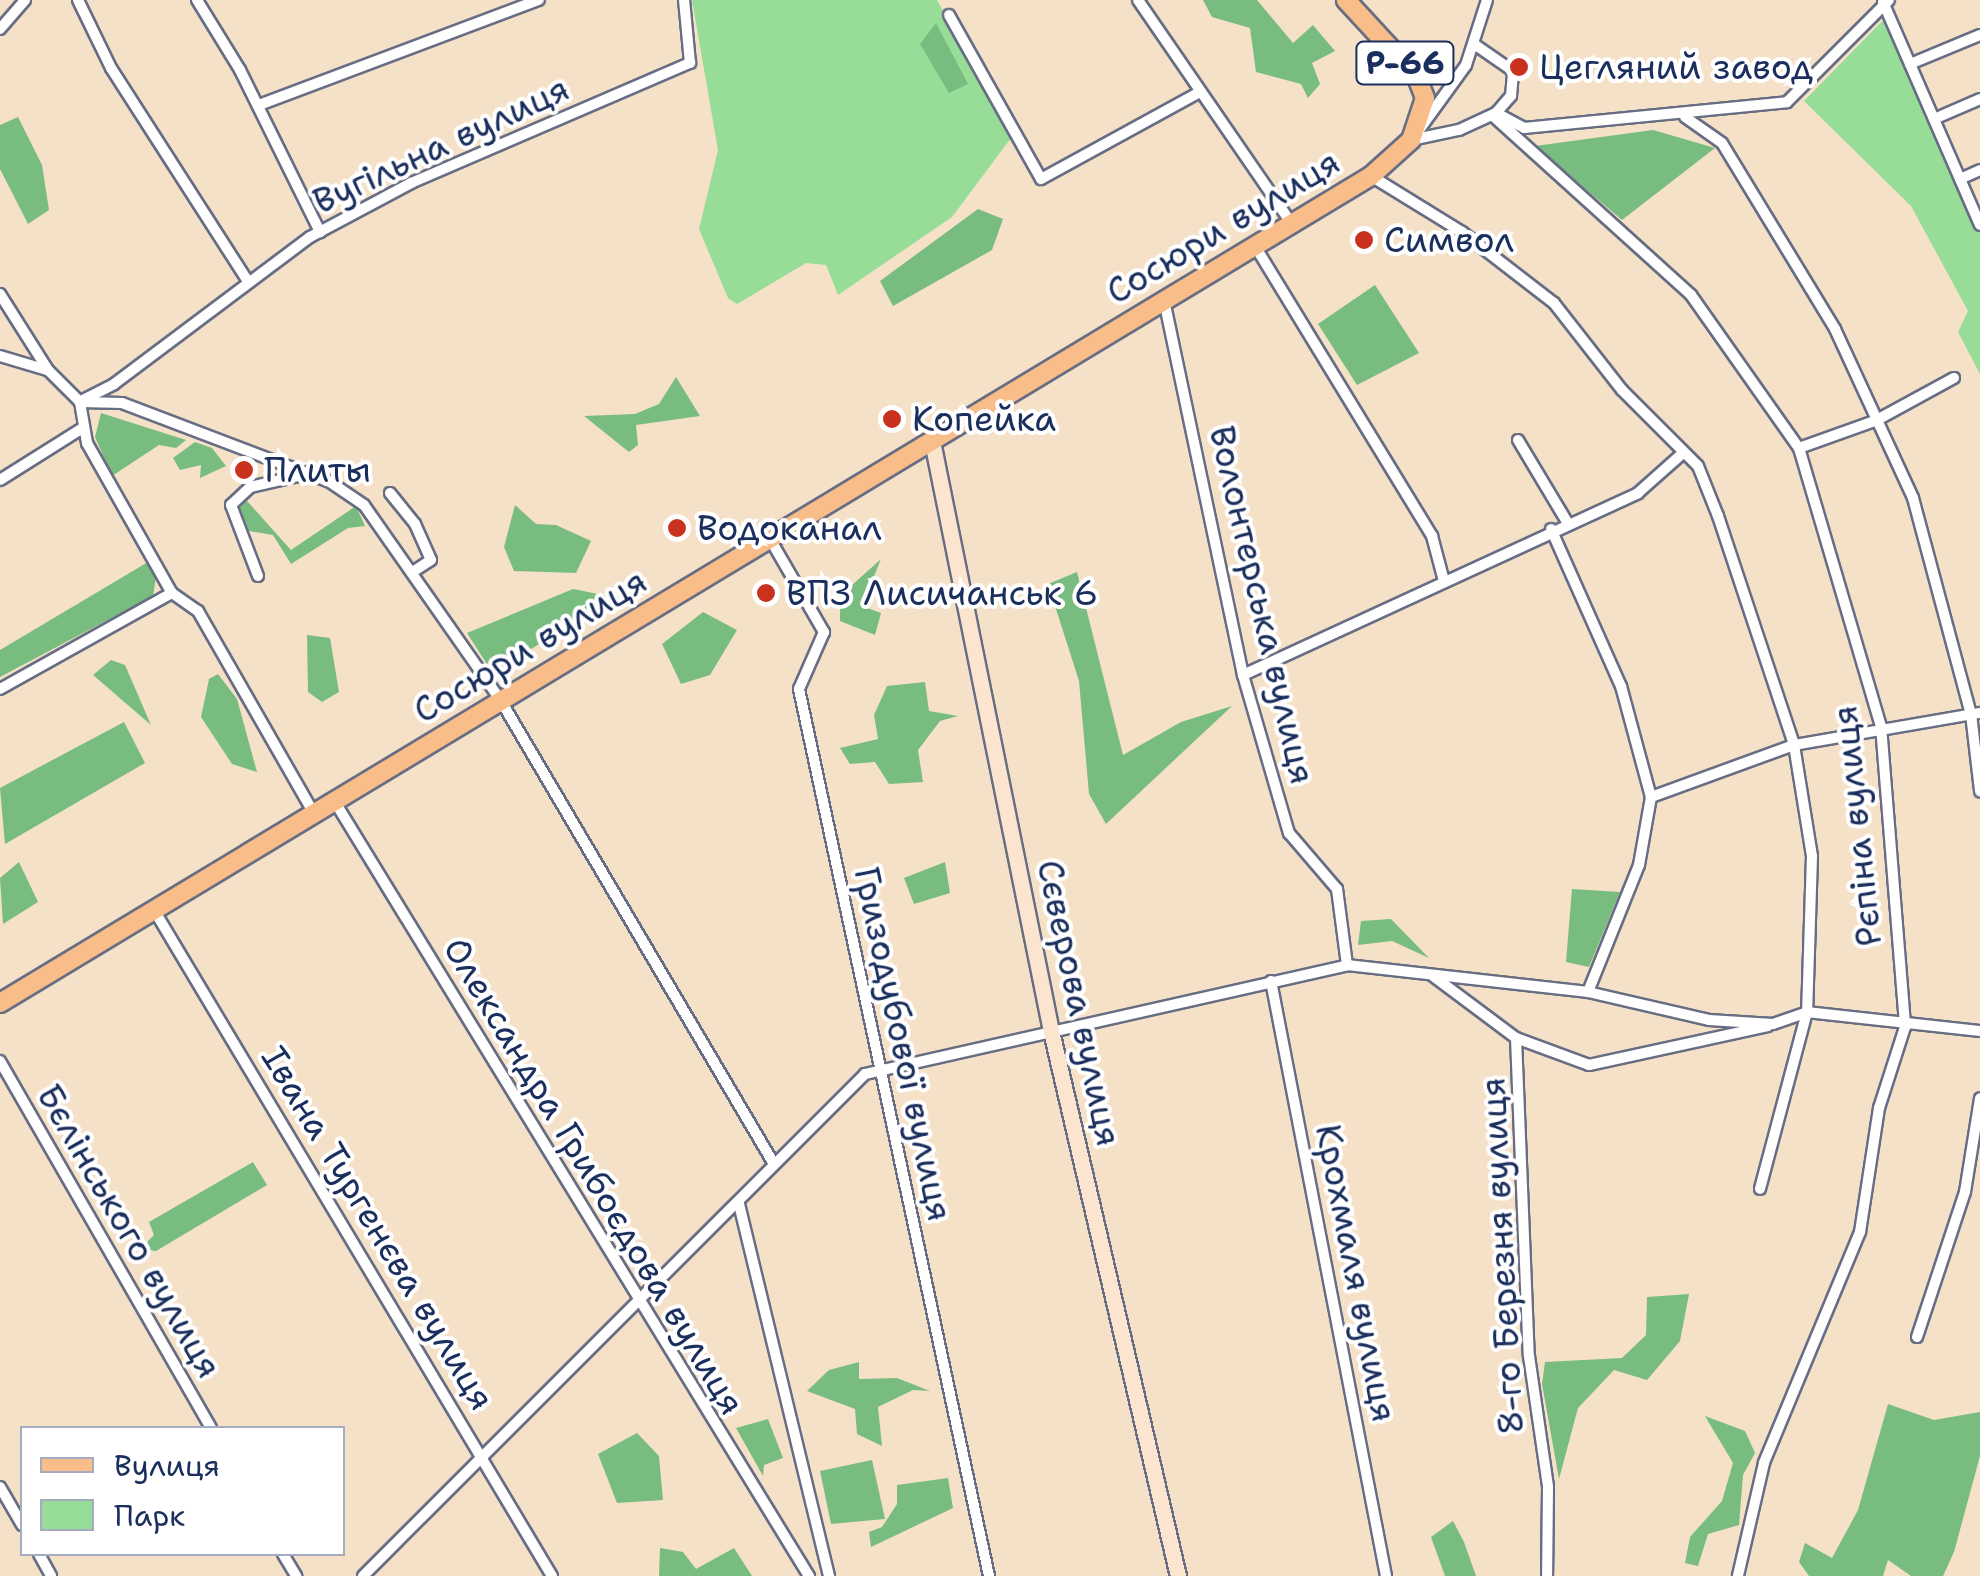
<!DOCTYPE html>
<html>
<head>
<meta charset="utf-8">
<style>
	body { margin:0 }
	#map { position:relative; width:1980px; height:1576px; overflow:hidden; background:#f5e1c8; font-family:"Shantell Sans",sans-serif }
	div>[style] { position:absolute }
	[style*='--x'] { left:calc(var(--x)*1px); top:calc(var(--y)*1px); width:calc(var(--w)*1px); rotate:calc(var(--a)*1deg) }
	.green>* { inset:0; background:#97dd97 }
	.forest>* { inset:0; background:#79bc80 }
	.roads { filter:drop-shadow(2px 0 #676d83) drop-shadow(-2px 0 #676d83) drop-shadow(0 2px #676d83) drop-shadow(0 -2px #676d83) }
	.street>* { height:10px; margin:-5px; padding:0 5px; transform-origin:5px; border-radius:5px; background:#fff }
	.secondary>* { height:15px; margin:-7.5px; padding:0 7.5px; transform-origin:7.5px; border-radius:7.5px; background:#fce5cf }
	.primary>* { height:18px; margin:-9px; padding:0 9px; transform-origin:9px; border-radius:9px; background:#f8bd88 }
	.dots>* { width:28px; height:28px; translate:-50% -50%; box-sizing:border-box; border:5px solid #fff; border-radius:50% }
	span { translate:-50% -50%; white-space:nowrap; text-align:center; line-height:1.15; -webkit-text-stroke:8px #fff; paint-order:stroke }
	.shield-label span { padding:2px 8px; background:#fff; border:2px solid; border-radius:8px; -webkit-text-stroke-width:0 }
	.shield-label { font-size:32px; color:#1b2f5e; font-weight:700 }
	.poi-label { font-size:35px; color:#1b2f5e }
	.left { translate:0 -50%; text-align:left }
	.street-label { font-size:35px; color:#1b2f5e }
	.legend { position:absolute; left:20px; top:1426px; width:325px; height:130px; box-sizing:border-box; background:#fff; border:2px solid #a4acbf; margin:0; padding:12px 18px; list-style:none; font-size:30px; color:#1b2f5e }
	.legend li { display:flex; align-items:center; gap:20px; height:50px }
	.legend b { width:50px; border:2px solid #a4acbf }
</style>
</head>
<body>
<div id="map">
	<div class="green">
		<i style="clip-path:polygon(692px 0,937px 0,1011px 138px,952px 217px,838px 295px,826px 265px,806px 263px,737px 304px,728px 298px,699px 229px,718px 150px)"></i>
		<i style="clip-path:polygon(1892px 11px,1980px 207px,1980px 374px,1958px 332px,1968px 311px,1911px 206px,1804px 101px)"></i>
	</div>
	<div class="forest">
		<i style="clip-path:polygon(1203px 0,1257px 0,1293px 43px,1313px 25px,1335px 51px,1312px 63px,1320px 84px,1308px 98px,1301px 84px,1256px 72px,1250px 28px,1212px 17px)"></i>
		<i style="clip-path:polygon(936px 23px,968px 84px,949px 93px,920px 44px)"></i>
		<i style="clip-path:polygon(18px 117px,42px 165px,49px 210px,28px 224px,0 169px,0 125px)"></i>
		<i style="clip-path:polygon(1653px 130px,1715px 148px,1622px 220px,1535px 146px)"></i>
		<i style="clip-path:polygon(978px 209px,1003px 219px,992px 250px,893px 306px,880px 281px)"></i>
		<i style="clip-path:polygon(1375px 285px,1419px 353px,1357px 385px,1318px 324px)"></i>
		<i style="clip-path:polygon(676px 377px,700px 416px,636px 425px,638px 445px,629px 452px,584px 416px,635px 414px,659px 404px)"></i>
		<i style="clip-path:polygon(101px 413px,186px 440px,176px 448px,159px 445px,112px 476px,95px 437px)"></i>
		<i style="clip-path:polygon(195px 442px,212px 448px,226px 466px,200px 478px,201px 465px,180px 470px,173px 458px)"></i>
		<i style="clip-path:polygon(247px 501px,291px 550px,356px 506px,365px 526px,348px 528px,291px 564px,273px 535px,243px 530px,239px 508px)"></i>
		<i style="clip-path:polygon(515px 505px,536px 524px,556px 525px,591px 541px,576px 573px,514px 571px,504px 547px)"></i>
		<i style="clip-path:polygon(881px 559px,862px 606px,881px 613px,875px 635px,840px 621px,840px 596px)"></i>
		<i style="clip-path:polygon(148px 562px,156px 577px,153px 596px,0 677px,0 650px)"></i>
		<i style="clip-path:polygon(1077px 572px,1123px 755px,1181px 722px,1232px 706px,1106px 824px,1089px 794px,1079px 681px,1048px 584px)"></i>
		<i style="clip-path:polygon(573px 589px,618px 598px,492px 672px,467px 633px)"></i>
		<i style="clip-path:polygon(703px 612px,737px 630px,710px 675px,681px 684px,662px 644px)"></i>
		<i style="clip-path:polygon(307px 635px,330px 638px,339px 692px,322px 702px,308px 692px)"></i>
		<i style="clip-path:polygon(111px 660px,125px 665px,151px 725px,93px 675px)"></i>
		<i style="clip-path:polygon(218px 674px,237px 699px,257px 772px,232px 764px,201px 717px,209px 679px)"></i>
		<i style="clip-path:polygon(925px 682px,929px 711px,958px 716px,940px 721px,918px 750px,923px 782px,889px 784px,875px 762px,850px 764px,840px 748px,878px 739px,874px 715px,887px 686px)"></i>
		<i style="clip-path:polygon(124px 722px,145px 763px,5px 844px,0 788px)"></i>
		<i style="clip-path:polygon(19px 862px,38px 902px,3px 924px,0 878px)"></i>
		<i style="clip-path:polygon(945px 862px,950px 893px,914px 904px,904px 878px)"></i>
		<i style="clip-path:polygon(1572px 889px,1620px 892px,1589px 967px,1566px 962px)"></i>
		<i style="clip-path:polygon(1391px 919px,1429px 958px,1392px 941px,1358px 945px,1361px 921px)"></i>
		<i style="clip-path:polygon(253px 1162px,267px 1185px,156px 1251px,140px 1249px,154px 1235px,149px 1222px)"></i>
		<i style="clip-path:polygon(1689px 1294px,1680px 1341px,1647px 1380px,1614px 1370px,1578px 1408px,1559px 1479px,1542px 1384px,1545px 1362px,1622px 1358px,1646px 1335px,1647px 1297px)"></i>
		<i style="clip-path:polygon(859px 1362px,859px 1379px,897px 1378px,930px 1391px,913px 1390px,878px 1407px,882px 1446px,857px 1434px,855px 1409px,807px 1391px,829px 1370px)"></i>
		<i style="clip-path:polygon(1888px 1404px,1934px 1420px,1980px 1412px,1980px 1456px,1954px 1552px,1943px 1576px,1911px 1576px,1888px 1560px,1883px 1576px,1809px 1576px,1799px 1562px,1805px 1543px,1832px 1558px,1858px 1510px)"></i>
		<i style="clip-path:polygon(1705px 1416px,1745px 1431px,1755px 1453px,1743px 1475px,1739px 1525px,1708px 1534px,1698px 1566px,1685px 1563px,1690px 1537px,1722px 1501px,1733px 1463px)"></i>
		<i style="clip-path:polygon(768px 1419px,783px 1458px,764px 1465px,763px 1476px,736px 1428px)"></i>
		<i style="clip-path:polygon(637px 1433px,659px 1456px,663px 1500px,617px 1503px,598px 1454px)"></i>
		<i style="clip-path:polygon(872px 1460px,885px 1519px,831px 1524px,820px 1471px)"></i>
		<i style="clip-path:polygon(948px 1478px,953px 1508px,871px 1547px,869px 1532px,882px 1527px,897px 1504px,897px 1485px)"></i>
		<i style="clip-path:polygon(1453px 1521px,1464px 1542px,1476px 1576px,1445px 1576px,1431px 1537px)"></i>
		<i style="clip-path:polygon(660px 1548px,683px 1552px,696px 1569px,734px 1548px,752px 1576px,659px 1576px)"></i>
	</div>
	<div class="roads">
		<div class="street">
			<i style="--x:78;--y:0;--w:76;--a:64.1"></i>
			<i style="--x:111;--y:68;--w:255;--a:57.3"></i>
			<i style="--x:197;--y:0;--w:82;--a:58.4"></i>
			<i style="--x:240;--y:70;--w:181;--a:63.7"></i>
			<i style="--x:1138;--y:0;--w:270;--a:55.5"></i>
			<i style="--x:1883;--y:2;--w:243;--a:66.5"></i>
			<i style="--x:949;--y:15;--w:188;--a:60.7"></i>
			<i style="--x:1041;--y:179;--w:179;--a:-28.7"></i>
			<i style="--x:0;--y:29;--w:38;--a:-49"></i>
			<i style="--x:1910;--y:64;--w:76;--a:-22.5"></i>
			<i style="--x:259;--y:105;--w:299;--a:-20.6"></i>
			<i style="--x:1498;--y:114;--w:30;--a:28"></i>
			<i style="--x:1524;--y:128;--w:264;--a:-5.6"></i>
			<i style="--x:1787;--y:102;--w:144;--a:-45"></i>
			<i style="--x:1492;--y:115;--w:268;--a:42.1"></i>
			<i style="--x:1691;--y:295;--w:187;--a:54.8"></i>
			<i style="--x:1799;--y:448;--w:290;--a:73.6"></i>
			<i style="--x:1881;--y:726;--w:302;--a:85.4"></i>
			<i style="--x:1905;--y:1027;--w:85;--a:107.8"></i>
			<i style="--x:1879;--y:1108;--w:125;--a:98.7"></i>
			<i style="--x:1860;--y:1232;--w:250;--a:112.6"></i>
			<i style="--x:1764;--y:1463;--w:116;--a:103"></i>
			<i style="--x:1685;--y:117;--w:45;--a:35.1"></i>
			<i style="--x:1722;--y:143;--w:218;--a:58.7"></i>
			<i style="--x:1835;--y:329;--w:186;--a:65.2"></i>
			<i style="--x:1913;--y:498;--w:224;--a:75"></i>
			<i style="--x:1971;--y:714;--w:78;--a:83.3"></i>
			<i style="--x:1934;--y:119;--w:50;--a:-23.5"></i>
			<i style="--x:1419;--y:130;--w:80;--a:-54.1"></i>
			<i style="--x:1466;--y:65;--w:68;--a:-72.1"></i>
			<i style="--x:1411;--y:140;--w:49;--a:-11.8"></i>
			<i style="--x:1459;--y:130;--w:41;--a:-24.7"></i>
			<i style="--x:1496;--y:113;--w:23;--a:-49"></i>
			<i style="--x:1511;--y:96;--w:25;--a:-85"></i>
			<i style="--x:1513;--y:71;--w:47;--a:-145.3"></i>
			<i style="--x:1371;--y:176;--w:107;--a:31.6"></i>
			<i style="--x:1462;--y:232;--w:116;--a:37.7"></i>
			<i style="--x:1554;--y:303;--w:110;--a:52"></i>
			<i style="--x:1622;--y:390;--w:107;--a:45"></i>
			<i style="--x:1698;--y:466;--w:54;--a:68.2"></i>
			<i style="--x:1718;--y:516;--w:241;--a:71.6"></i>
			<i style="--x:1794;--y:745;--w:112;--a:80.8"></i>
			<i style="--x:1812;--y:856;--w:156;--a:91.8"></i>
			<i style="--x:1807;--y:1012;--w:183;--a:104.9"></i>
			<i style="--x:1960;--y:179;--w:22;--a:-24"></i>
			<i style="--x:1255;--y:246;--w:340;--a:58.6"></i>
			<i style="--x:1432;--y:536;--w:47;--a:75.1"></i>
			<i style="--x:0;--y:294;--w:90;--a:57.7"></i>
			<i style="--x:48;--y:370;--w:45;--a:45"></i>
			<i style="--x:80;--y:402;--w:42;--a:80.3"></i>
			<i style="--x:87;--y:443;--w:172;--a:60.5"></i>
			<i style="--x:1164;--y:300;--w:383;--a:78.1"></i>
			<i style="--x:1243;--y:675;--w:165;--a:73.8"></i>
			<i style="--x:1289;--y:833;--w:74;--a:49.4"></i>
			<i style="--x:1337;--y:889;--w:77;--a:82.5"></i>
			<i style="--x:0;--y:356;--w:49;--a:16.6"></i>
			<i style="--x:81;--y:401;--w:37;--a:-27"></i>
			<i style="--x:114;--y:384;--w:245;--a:-36.9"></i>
			<i style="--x:310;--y:237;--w:115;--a:-28.1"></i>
			<i style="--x:411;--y:183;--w:304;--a:-23.3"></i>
			<i style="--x:690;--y:63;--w:63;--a:-95.4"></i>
			<i style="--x:80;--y:402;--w:42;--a:1.4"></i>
			<i style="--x:122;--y:403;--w:222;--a:20.8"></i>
			<i style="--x:330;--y:482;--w:41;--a:34.1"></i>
			<i style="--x:364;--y:505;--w:239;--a:55"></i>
			<i style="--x:501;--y:701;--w:537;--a:59.48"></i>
			<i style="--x:1518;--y:440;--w:96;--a:59.1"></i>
			<i style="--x:1799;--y:448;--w:81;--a:-19.6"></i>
			<i style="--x:1875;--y:421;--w:90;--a:-28.6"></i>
			<i style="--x:0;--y:480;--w:96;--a:-32.2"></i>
			<i style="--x:390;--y:493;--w:40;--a:51"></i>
			<i style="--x:415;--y:524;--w:39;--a:66"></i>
			<i style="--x:431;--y:560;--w:20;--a:147"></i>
			<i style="--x:1551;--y:529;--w:172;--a:66"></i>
			<i style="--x:1621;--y:686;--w:115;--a:74.9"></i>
			<i style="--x:1651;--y:797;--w:69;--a:100"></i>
			<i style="--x:1639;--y:865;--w:137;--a:111.9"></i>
			<i style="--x:770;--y:539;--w:108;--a:59.9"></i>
			<i style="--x:824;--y:632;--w:62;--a:113.7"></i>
			<i style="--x:799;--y:689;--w:907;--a:77.91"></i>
			<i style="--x:258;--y:576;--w:76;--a:-110.8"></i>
			<i style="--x:231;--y:505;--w:26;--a:-43"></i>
			<i style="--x:250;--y:487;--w:58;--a:-12.8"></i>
			<i style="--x:1243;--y:675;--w:435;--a:-24.7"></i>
			<i style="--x:1638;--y:493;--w:60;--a:-41.6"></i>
			<i style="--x:0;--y:689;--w:197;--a:-29.2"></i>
			<i style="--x:172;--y:593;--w:32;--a:35"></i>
			<i style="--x:198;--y:611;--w:235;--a:60.2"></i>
			<i style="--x:1651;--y:797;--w:152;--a:-20"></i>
			<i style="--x:1794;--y:745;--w:189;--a:-9.8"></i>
			<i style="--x:335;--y:802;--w:908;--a:58.52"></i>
			<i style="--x:154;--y:910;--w:776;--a:59.14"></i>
			<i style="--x:1433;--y:976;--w:104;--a:36.8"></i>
			<i style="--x:1516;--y:1038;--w:318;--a:87.7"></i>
			<i style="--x:1529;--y:1356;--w:132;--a:81.7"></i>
			<i style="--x:1548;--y:1487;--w:89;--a:90.6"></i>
			<i style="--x:1271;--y:981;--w:606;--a:79.06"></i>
			<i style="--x:1516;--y:1038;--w:78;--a:20.3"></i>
			<i style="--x:1589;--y:1065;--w:183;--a:-12.3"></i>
			<i style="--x:0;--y:1061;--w:423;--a:60.1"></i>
			<i style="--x:739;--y:1204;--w:383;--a:76.4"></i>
			<i style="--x:1917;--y:1337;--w:153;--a:-71.7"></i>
			<i style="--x:1965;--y:1192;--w:95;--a:-80.9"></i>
			<i style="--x:0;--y:1487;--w:44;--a:59.9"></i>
			<i style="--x:39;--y:1554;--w:25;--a:61"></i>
			<i style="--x:283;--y:1554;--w:26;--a:59"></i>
			<i style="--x:363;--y:1576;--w:710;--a:-45"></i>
			<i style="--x:865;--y:1074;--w:494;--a:-12.7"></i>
			<i style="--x:1347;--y:965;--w:243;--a:6.4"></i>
			<i style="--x:1588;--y:992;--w:124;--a:13"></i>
			<i style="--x:1709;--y:1020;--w:64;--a:3.6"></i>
			<i style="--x:1773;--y:1024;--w:36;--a:-19"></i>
			<i style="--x:1807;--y:1012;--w:174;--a:6.3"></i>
		</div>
		<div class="secondary">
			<i style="--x:932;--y:441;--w:602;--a:78.6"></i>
			<i style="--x:1051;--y:1031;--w:560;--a:76.88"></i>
		</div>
		<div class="primary">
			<i style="--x:0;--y:1003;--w:1601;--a:-31.1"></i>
			<i style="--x:1371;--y:176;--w:54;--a:-42"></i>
			<i style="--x:1411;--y:140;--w:44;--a:-71.6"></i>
			<i style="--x:1425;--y:98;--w:22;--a:-111"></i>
			<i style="--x:1417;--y:77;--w:105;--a:-132.7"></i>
		</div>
	</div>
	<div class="dots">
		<i style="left:1519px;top:67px;background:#c8321e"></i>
		<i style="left:1364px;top:240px;background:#c8321e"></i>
		<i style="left:892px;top:419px;background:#c8321e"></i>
		<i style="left:244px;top:470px;background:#c8321e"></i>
		<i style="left:677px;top:528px;background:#c8321e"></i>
		<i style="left:766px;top:593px;background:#c8321e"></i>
	</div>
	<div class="shield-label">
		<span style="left:1405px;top:63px">Р-66</span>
	</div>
	<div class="poi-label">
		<span class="left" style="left:1539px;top:67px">Цегляний завод</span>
		<span class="left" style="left:1384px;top:240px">Символ</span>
		<span class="left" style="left:912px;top:419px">Копейка</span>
		<span class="left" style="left:264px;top:470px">Плиты</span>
		<span class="left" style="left:697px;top:528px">Водоканал</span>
		<span class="left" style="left:786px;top:593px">ВПЗ Лисичанськ 6</span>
	</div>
	<div class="street-label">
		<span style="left:441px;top:145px;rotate:-25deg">Вугільна вулиця</span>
		<span style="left:1223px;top:227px;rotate:-31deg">Сосюри вулиця</span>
		<span style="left:1262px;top:605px;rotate:77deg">Волонтерська вулиця</span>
		<span style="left:530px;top:646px;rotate:-31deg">Сосюри вулиця</span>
		<span style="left:1857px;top:826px;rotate:-96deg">Рєпіна вулиця</span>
		<span style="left:1079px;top:1003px;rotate:78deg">Сєверова вулиця</span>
		<span style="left:903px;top:1044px;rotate:78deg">Гризодубової вулиця</span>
		<span style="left:594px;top:1176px;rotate:59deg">Олександра Грибоєдова вулиця</span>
		<span style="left:378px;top:1228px;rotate:59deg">Івана Тургенєва вулиця</span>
		<span style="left:129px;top:1231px;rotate:60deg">Бєлінського вулиця</span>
		<span style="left:1502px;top:1256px;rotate:-93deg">8-го Березня вулиця</span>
		<span style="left:1356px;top:1273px;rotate:79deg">Крохмаля вулиця</span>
	</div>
	<ul class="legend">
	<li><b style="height:12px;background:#f8bd88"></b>Вулиця</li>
	<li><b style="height:28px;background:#97dd97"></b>Парк</li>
	</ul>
</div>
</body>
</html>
